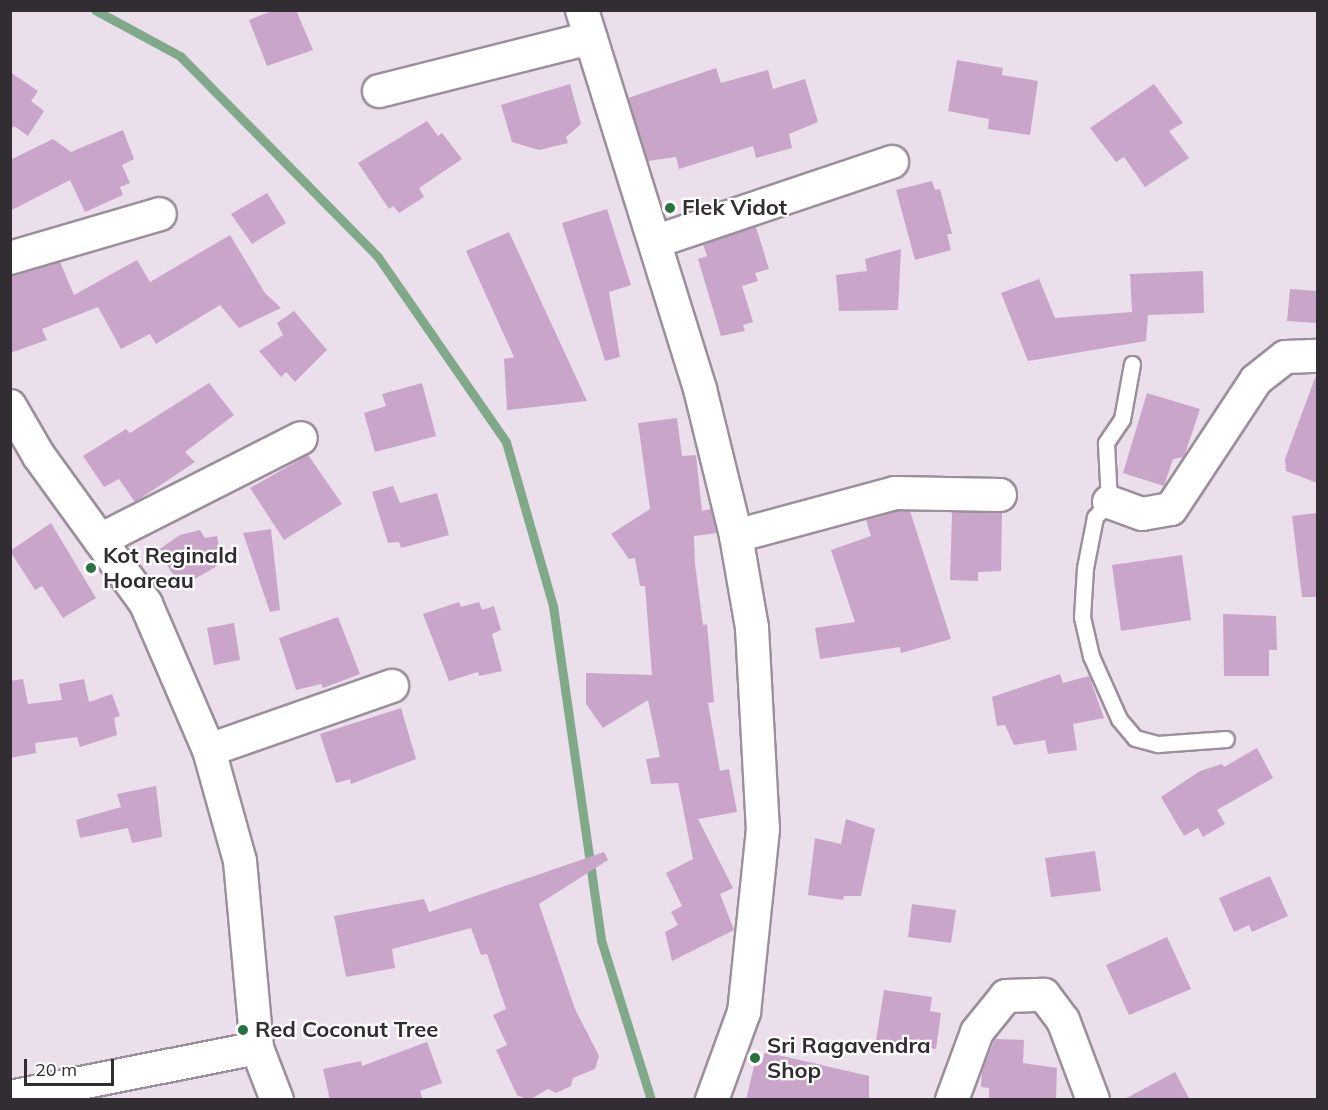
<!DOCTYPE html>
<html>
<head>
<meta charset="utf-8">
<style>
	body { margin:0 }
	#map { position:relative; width:1328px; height:1110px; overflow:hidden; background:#ebdfeb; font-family:Mulish,sans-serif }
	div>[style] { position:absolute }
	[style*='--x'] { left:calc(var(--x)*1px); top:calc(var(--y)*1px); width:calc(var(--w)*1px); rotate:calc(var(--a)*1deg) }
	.stream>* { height:9px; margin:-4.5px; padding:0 4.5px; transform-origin:4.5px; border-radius:4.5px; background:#7fa988 }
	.building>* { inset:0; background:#c9a5c9 }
	.roads { filter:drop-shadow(2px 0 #9b8f9b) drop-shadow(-2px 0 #9b8f9b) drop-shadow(0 2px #9b8f9b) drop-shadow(0 -2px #9b8f9b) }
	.service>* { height:15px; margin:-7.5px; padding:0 7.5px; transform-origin:7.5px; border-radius:7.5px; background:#fff }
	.minor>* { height:32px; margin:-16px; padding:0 16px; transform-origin:16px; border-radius:16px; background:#fff }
	.dots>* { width:16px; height:16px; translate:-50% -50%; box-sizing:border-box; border:3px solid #fff; border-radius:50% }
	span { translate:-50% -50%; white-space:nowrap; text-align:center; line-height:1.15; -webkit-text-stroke:4.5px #fff; paint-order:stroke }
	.poi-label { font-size:22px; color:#322d32; font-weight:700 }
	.left { translate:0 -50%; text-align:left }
	.frame { position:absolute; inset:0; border:12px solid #322d32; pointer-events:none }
	.scale { position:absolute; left:24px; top:1059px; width:90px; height:27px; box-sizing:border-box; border:3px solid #322d32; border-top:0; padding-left:8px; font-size:18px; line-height:21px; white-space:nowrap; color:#322d32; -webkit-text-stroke:4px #fff; paint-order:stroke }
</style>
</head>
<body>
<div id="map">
	<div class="stream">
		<i style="--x:95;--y:10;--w:97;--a:28.4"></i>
		<i style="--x:180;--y:56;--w:282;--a:45.4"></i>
		<i style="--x:378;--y:257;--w:225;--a:55.3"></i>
		<i style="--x:506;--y:442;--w:171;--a:74"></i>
		<i style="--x:553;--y:606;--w:337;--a:81.8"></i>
		<i style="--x:601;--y:940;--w:168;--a:72.6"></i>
	</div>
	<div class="building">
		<i style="clip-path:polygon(274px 10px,296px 10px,313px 50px,267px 66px,249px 20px)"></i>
		<i style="clip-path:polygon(957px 60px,1003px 68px,1002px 75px,1038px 81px,1030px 135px,988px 129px,989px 119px,948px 111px)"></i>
		<i style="clip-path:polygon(716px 68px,721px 83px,768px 70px,773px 89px,805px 79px,818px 122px,789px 134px,792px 148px,756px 158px,753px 146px,679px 169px,676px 157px,648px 161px,628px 98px)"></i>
		<i style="clip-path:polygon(10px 72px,38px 91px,31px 101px,44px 111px,28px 136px,14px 126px,10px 130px)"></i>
		<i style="clip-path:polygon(570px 84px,581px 124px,566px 137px,568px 143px,539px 150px,512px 142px,501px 105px)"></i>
		<i style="clip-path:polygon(1154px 84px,1183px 123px,1169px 131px,1189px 158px,1145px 187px,1124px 157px,1116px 162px,1090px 128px)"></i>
		<i style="clip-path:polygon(427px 121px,438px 136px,442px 133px,462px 159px,419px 188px,424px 197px,399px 213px,393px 206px,389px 209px,358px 163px)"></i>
		<i style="clip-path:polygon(123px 130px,134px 159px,122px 165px,130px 183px,120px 187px,123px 195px,85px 212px,70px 180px,10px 211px,10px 160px,53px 139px,71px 152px)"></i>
		<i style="clip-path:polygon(932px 181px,935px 190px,940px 189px,952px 234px,947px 234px,951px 250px,915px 260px,896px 190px)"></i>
		<i style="clip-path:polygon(267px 193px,286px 223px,252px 244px,231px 214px)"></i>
		<i style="clip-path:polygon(607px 209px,631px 285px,609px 292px,620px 357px,605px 361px,562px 223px)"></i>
		<i style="clip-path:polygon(756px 227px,769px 269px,755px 273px,758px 281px,742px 286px,753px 322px,743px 325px,745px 331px,721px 336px,698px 259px,707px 256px,703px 244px)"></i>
		<i style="clip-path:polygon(509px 232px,587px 401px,507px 410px,504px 359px,514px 357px,466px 251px)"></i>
		<i style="clip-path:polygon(230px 235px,265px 293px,281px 308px,239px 328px,220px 305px,156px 344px,150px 334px,121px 349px,98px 307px,42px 329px,47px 340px,10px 353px,10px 277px,60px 262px,74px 295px,137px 260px,150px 282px)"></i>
		<i style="clip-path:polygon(901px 249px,898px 310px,839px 311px,836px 275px,867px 271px,865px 259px)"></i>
		<i style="clip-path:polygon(1203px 271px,1204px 313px,1148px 315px,1146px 341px,1028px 361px,1001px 293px,1039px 279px,1055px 318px,1132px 312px,1130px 274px)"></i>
		<i style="clip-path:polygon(1290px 289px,1317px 291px,1317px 323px,1287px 321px)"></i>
		<i style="clip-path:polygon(294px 311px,327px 350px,295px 382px,286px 372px,281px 377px,259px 351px,283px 335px,277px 323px)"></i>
		<i style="clip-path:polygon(1315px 378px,1317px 378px,1317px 483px,1286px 471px,1285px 459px)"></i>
		<i style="clip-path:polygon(209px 383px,234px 415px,185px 452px,195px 462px,135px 502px,119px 479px,104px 487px,83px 456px,126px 429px,130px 433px)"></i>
		<i style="clip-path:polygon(422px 383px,436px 436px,375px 452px,364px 413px,386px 406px,382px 394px)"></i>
		<i style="clip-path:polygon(1147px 393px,1200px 409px,1184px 457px,1173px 459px,1164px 486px,1123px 473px)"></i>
		<i style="clip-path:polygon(677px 418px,682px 456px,696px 455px,702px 511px,711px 509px,717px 533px,694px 536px,695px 564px,703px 625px,707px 624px,714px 702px,708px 703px,720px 771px,729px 769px,737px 812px,698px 819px,733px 888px,720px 894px,734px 930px,672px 961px,665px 932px,678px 925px,671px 912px,682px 906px,666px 873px,693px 859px,678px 783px,651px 784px,646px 759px,660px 757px,648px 700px,603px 728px,586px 704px,586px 673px,652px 675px,645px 586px,640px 586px,635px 558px,629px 559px,611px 534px,650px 509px,638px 423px)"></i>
		<i style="clip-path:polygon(308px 455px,342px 504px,284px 540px,250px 488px)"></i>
		<i style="clip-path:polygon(393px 486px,400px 503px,437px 493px,449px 535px,401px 548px,399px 542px,388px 543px,372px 492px)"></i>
		<i style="clip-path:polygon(897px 511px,910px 511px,951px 639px,901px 653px,900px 647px,820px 659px,815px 628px,855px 622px,831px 550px,871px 536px,866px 520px)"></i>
		<i style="clip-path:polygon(952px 512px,1002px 512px,1001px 571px,978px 572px,978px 581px,950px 580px)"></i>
		<i style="clip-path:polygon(1317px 513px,1317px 597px,1302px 597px,1292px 516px)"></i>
		<i style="clip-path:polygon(51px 523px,96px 598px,63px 618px,42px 586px,35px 590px,10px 551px)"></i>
		<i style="clip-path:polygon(271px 529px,280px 610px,270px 612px,243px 533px)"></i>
		<i style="clip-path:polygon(200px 530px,205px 538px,217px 536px,222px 563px,188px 583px,172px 573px,158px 550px,180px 535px)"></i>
		<i style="clip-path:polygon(1182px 555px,1191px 620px,1121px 631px,1112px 565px)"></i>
		<i style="clip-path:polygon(459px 602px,461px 607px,479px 602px,482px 610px,494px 606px,501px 630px,492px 634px,502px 671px,479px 676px,478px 672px,449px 681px,423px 614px)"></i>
		<i style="clip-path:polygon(1223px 614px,1276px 616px,1277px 650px,1269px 650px,1269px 676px,1224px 676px)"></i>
		<i style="clip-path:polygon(338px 617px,360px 674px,323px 688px,321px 684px,296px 690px,279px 638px)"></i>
		<i style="clip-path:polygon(234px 623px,240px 660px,214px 665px,207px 628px)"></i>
		<i style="clip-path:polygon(1060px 674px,1063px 683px,1089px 676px,1104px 718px,1073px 724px,1077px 750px,1048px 754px,1045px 740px,1014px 745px,1005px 725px,997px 726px,992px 697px)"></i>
		<i style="clip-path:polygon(23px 679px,28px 704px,62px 700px,59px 684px,84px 679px,89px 702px,112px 694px,120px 716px,114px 718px,117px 735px,80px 747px,77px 737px,35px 743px,36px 753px,10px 758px,10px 681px)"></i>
		<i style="clip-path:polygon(401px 708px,416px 759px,351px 784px,350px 779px,336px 783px,320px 734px)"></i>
		<i style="clip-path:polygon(1257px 748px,1273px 778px,1217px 810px,1225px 824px,1203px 837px,1198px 828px,1184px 836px,1161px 797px,1200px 771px,1222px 764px,1224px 767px)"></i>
		<i style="clip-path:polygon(156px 786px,162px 837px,132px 843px,128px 828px,80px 838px,76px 820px,121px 807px,117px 794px)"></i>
		<i style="clip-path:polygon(846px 819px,875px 829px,861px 896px,844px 896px,843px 900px,808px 895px,815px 838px,841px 844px)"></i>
		<i style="clip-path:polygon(1095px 851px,1101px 891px,1051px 897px,1045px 858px)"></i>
		<i style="clip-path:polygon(604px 852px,608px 860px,539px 904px,575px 1009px,599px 1056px,595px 1069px,573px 1078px,571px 1086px,556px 1093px,548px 1089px,529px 1100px,517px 1095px,496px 1050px,507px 1045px,493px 1015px,506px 1009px,487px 954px,481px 955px,471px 928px,392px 949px,395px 968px,346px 977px,334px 916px,424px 899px,429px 912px)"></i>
		<i style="clip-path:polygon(1270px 876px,1288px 916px,1252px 932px,1249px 925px,1234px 932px,1219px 898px)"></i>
		<i style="clip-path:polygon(912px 904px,956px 910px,951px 943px,908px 937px)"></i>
		<i style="clip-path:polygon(1167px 937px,1191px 989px,1129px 1015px,1106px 965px)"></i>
		<i style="clip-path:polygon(884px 990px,932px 997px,930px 1011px,941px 1013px,936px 1049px,876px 1040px)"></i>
		<i style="clip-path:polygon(995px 1039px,1024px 1040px,1023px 1063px,1057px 1068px,1056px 1100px,989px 1100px,989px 1088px,981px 1087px,982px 1071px)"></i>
		<i style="clip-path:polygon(427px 1042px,442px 1083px,420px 1091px,423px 1100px,330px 1100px,323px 1069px,361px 1061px,362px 1066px)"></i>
		<i style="clip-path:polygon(765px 1052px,869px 1076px,869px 1100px,746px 1100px,756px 1058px,763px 1059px)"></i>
		<i style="clip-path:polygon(1175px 1072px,1190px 1100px,1123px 1100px)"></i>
	</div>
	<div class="roads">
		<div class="service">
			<i style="--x:1132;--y:364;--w:56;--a:100.3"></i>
			<i style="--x:1122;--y:419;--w:29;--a:124"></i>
			<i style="--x:1106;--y:443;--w:59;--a:87.1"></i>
			<i style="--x:1109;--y:502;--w:21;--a:133"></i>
			<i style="--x:1095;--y:517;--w:52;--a:101.1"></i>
			<i style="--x:1085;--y:568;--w:49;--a:93.5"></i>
			<i style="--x:1082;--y:617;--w:40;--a:77"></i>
			<i style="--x:1091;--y:656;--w:69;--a:66"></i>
			<i style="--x:1119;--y:719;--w:25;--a:50"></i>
			<i style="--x:1135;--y:738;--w:24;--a:15"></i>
			<i style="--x:1158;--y:744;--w:68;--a:-4.2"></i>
		</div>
		<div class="minor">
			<i style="--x:582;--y:10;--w:397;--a:72.7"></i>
			<i style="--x:700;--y:389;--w:151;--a:76.2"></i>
			<i style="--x:736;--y:536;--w:93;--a:80.1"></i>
			<i style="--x:752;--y:628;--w:201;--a:86.9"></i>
			<i style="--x:763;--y:829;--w:184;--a:95.9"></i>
			<i style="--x:744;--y:1012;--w:94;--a:110"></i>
			<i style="--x:379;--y:91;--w:218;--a:-14.1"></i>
			<i style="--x:657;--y:241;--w:248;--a:-18.6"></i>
			<i style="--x:10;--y:258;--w:156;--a:-16.3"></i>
			<i style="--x:10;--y:406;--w:58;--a:59.9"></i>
			<i style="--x:39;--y:456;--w:183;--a:54.1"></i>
			<i style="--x:146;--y:604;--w:159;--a:66.7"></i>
			<i style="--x:209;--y:750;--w:115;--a:74.4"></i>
			<i style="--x:240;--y:861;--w:188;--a:84.8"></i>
			<i style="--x:257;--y:1048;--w:56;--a:69"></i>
			<i style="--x:1109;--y:502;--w:35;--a:20"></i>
			<i style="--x:1142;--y:514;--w:29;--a:-10"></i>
			<i style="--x:1171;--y:509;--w:154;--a:-56.6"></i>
			<i style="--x:1256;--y:380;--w:37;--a:-38"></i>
			<i style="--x:1285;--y:357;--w:33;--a:-2"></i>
			<i style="--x:736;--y:536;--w:165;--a:-15.1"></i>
			<i style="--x:895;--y:493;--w:105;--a:1.1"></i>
			<i style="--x:100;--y:540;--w:225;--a:-26.9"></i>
			<i style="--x:209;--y:750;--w:194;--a:-19.3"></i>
			<i style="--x:10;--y:1097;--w:252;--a:-11.2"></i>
			<i style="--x:952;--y:1100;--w:72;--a:-69.8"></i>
			<i style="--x:977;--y:1032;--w:46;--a:-51.1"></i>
			<i style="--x:1006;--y:996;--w:38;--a:-2"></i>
			<i style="--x:1044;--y:995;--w:31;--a:53"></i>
			<i style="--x:1063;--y:1020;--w:85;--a:69.4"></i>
		</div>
	</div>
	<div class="dots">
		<i style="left:670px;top:208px;background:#287240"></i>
		<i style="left:91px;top:568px;background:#287240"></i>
		<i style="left:243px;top:1030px;background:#287240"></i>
		<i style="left:755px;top:1058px;background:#287240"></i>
	</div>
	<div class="poi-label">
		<span class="left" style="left:682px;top:208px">Flek Vidot</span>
		<span class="left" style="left:103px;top:568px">Kot Reginald<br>Hoareau</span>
		<span class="left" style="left:255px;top:1030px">Red Coconut Tree</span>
		<span class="left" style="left:767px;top:1058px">Sri Ragavendra<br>Shop</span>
	</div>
	<div class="frame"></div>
	<div class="scale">20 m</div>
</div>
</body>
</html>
